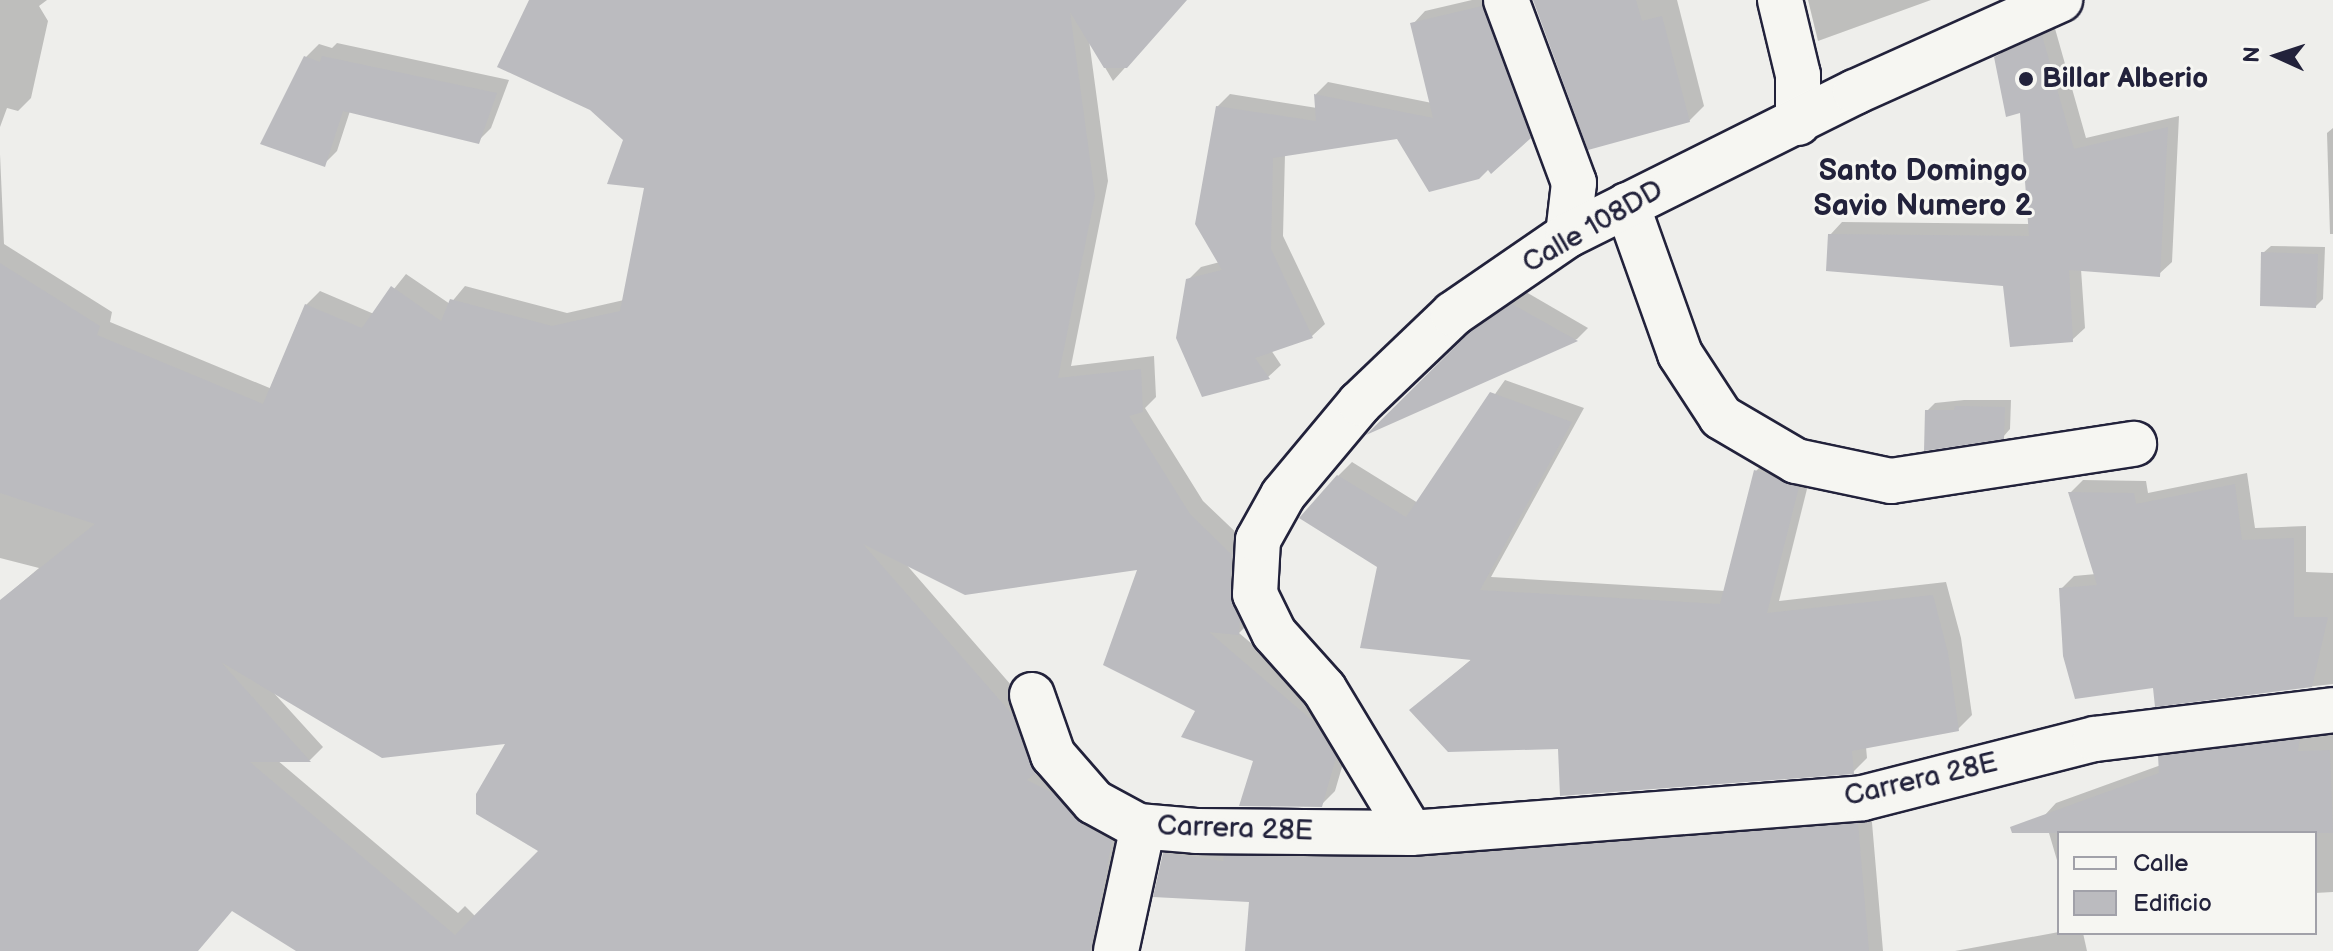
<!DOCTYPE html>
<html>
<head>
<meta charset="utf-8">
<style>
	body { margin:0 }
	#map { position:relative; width:2333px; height:951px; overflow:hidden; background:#eeeeeb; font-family:"Balsamiq Sans",sans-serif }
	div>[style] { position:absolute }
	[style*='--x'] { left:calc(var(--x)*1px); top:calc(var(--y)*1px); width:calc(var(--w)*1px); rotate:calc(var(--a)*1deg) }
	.shadow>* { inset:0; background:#0003 }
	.building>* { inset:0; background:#bbbbbf }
	.roads { filter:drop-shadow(2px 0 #22223b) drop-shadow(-2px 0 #22223b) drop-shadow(0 2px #22223b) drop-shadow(0 -2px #22223b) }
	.minor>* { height:44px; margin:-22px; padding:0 22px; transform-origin:22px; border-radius:22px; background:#f6f6f2 }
	.dots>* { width:22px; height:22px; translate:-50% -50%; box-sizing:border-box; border:4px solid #f6f6f2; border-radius:50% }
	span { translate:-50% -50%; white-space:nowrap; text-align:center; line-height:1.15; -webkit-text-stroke:6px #f6f6f2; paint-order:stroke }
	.poi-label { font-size:28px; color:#22223b; font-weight:700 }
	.left { translate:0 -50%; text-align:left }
	.street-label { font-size:28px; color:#22223b }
	.neighbourhood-label { font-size:30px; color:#22223b; font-weight:700 }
	.legend { position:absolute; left:2057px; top:831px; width:260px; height:104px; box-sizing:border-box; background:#f6f6f2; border:2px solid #a1a1a9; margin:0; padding:10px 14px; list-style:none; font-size:24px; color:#22223b }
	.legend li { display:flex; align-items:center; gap:16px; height:40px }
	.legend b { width:40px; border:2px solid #a1a1a9 }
	.north { position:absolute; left:2237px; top:16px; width:80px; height:80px; -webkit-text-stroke:6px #f6f6f2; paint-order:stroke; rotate:273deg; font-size:22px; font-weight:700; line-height:32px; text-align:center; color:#22223b }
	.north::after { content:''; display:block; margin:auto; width:28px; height:36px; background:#22223b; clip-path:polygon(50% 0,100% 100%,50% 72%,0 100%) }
</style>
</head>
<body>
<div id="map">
	<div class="shadow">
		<i style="clip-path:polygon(0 0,47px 0,39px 6px,48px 21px,31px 98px,18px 111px,7px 108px,0 127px)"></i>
		<i style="clip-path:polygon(evenodd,531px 0,1186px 0,1113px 81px,1089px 40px,1108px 181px,1071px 366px,1154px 356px,1156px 397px,1145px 408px,1203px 501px,1245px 541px,1252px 620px,1239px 633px,1328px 708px,1349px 743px,1335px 791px,1321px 805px,1256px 760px,1197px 710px,1140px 568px,905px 563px,1025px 701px,1125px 827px,1106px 921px,1097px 931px,1092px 951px,300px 951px,98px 824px,193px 951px,0 951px,0 601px,39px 568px,0 558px,0 154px,4px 244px,112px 312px,110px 322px,272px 389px,306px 305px,320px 291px,374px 314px,406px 274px,450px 304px,465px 286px,567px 313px,624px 300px,647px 187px,625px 139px,531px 0,273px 692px,509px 742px,542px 850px,476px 917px,465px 906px,458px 913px,277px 760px,310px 760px,323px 747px,273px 692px)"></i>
		<i style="clip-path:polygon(1472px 0,1497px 0,1542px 124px,1488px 167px,1398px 137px,1285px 154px,1283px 236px,1325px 324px,1312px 336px,1271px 350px,1281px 365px,1268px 377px,1204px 394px,1188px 280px,1201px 267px,1220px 262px,1217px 107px,1230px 94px,1317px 108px,1316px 94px,1328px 82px,1432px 103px,1413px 24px,1425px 11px)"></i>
		<i style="clip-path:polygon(1535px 0,1677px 0,1704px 106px,1689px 121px)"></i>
		<i style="clip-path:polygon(1808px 0,1931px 0,1818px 41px)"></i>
		<i style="clip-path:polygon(2054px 25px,2086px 138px,2179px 116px,2172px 262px,2159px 274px,2081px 269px,2085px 328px,2072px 340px,2005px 284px,1830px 235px,1842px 222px,2030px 224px,2022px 111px,1996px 58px,2009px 45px)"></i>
		<i style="clip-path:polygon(337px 43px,509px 80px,491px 128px,478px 141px,350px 111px,337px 151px,324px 164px,306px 57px,319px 44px,332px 48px)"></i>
		<i style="clip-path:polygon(2333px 128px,2333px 234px,2330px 234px,2327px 133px)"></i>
		<i style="clip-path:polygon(2271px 246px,2325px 247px,2323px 299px,2316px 306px,2263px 253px)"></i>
		<i style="clip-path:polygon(1526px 292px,1588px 328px,1577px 339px,1375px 429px,1484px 321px)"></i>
		<i style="clip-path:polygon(1505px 380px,1584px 408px,1491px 577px,1725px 591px,1756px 471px,1769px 458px,1811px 473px,1779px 601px,1946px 582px,1961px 638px,1972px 715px,1958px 729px,1866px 747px,1867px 758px,1853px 772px,1560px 747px,1412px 710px,1473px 658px,1379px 566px,1338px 476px,1352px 462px,1418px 503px)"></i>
		<i style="clip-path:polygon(1964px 400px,2011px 400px,2010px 429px,2003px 437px,1927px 411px,1935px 403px)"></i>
		<i style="clip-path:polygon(2247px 473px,2255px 528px,2306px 526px,2306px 572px,2333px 573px,2333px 684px,2156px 704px,2155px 686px,2061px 589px,2074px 576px,2096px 574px,2071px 492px,2083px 480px,2146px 481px,2148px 493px)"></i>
		<i style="clip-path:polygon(2333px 725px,2333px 892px,2315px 893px,2315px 833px,2059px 833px,2059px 867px,2044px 816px,2056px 803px,2161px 765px,2160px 757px,2173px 744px)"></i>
		<i style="clip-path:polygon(1871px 811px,1883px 951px,1247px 951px,1251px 900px,1164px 854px,1178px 841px)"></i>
		<i style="clip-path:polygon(2059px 932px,2083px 933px,2087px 951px,1955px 951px)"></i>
	</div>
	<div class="building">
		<i style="clip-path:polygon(evenodd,529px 0,1187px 0,1127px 68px,1104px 68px,1070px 12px,1095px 196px,1058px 378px,1141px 369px,1143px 412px,1129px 416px,1190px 514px,1232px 555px,1230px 593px,1240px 619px,1239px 635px,1209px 632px,1314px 722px,1336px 757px,1322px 807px,1239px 806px,1253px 761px,1181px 737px,1195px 711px,1103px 665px,1137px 570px,965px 595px,863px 544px,1012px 714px,1036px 773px,1027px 780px,1053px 793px,1082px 824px,1112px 841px,1091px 951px,296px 951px,232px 911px,198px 951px,0 951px,0 600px,95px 524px,0 493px,0 263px,100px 326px,97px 335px,263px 404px,305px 304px,362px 328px,391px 286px,441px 321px,450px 299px,552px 326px,620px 311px,644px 188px,607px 184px,623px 140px,590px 110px,497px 67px,529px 0,221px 662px,382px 758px,505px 744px,476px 794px,476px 814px,538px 851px,455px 935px,250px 762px,311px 762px,221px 662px)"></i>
		<i style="clip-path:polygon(1533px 0,1636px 0,1642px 21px,1662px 16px,1690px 122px,1588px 150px)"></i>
		<i style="clip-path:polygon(1482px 6px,1531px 138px,1491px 174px,1488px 170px,1479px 179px,1429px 192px,1397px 139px,1273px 158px,1271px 249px,1313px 338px,1255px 358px,1270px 379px,1202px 397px,1176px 338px,1186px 279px,1222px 270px,1195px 224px,1216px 106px,1316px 121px,1314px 94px,1433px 118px,1410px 23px)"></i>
		<i style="clip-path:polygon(2042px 35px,2074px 149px,2168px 127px,2160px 277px,2069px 270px,2073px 342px,2010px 347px,2003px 286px,1826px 271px,1828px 234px,2029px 236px,2020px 113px,2006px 117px,1994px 57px)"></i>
		<i style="clip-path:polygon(304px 56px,320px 62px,322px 56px,497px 93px,479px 144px,343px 111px,325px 167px,260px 144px)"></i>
		<i style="clip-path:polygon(2261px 252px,2318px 254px,2316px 308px,2260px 306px)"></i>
		<i style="clip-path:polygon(1512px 304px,1578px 341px,1366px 435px,1469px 333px)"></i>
		<i style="clip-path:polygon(1490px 392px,1572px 422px,1480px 590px,1720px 604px,1754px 470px,1769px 474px,1799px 487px,1767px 613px,1933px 595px,1948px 653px,1959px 731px,1852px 751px,1854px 774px,1560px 796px,1558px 749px,1448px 752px,1409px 710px,1471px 660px,1360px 648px,1377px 567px,1299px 518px,1337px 475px,1406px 517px)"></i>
		<i style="clip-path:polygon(1955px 406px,2005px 407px,2004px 439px,1924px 451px,1925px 410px,1954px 410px)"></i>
		<i style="clip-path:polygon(2235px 484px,2242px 540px,2294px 538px,2294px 617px,2328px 617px,2312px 687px,2155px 707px,2153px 688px,2075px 699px,2063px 656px,2059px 588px,2097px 585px,2068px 492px,2134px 493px,2136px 504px)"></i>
		<i style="clip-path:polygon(2300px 739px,2298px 751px,2330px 750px,2333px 833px,2012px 833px,2010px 827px,2159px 773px,2158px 756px)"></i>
		<i style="clip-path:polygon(1858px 823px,1869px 951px,1245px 951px,1249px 902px,1153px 897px,1163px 853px,1223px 861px,1224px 856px,1413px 858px)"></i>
	</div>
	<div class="roads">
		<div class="minor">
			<i style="--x:1506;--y:0;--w:195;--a:69.6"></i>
			<i style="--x:1574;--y:183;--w:52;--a:96.6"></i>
			<i style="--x:1780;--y:0;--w:77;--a:76.5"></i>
			<i style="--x:1798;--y:75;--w:48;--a:90"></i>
			<i style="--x:1627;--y:205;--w:158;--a:70.4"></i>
			<i style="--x:1680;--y:354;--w:75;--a:56.9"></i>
			<i style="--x:1721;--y:417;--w:87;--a:30.4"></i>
			<i style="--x:1796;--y:461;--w:97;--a:11.9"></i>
			<i style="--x:1891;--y:481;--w:246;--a:-8.7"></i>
			<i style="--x:1032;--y:695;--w:64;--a:70.7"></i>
			<i style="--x:1053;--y:755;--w:62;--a:48.9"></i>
			<i style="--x:1094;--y:802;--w:50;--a:28.6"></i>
			<i style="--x:1138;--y:826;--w:58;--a:4.9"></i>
			<i style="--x:1196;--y:831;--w:215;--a:0.5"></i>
			<i style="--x:1411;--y:833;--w:453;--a:-4.4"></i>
			<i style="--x:1863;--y:798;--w:239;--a:-14.3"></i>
			<i style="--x:2095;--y:739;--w:240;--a:-6.9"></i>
			<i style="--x:1411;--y:833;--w:168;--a:-121.1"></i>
			<i style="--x:1324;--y:689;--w:75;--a:-131.8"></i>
			<i style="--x:1274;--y:633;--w:43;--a:-116"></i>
			<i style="--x:1255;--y:594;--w:54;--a:-86.8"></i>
			<i style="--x:1258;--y:540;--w:51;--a:-60.9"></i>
			<i style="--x:1283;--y:495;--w:120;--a:-50.1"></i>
			<i style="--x:1360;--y:403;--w:129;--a:-43.7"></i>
			<i style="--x:1453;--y:314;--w:140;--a:-34.5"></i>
			<i style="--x:1568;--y:235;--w:321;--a:-26.5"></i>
			<i style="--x:1855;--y:92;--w:225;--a:-24.2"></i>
			<i style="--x:1116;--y:951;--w:119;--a:-77.8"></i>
			<i style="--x:1141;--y:835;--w:9;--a:-108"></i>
		</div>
	</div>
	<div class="dots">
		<i style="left:2026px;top:79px;background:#22223b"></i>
	</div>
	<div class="poi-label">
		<span class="left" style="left:2042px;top:79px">Billar Alberio</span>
	</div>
	<div class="street-label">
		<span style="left:1593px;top:227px;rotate:-30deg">Calle 108DD</span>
		<span style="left:1921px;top:780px;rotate:-13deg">Carrera 28E</span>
		<span style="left:1235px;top:829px;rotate:2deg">Carrera 28E</span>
	</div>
	<div class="neighbourhood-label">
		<span style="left:1923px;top:188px">Santo Domingo<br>Savio Numero 2</span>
	</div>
	<ul class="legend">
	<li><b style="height:10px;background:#f6f6f2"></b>Calle</li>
	<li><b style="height:22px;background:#bbbbbf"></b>Edificio</li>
	</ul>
	<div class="north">N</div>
</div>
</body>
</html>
